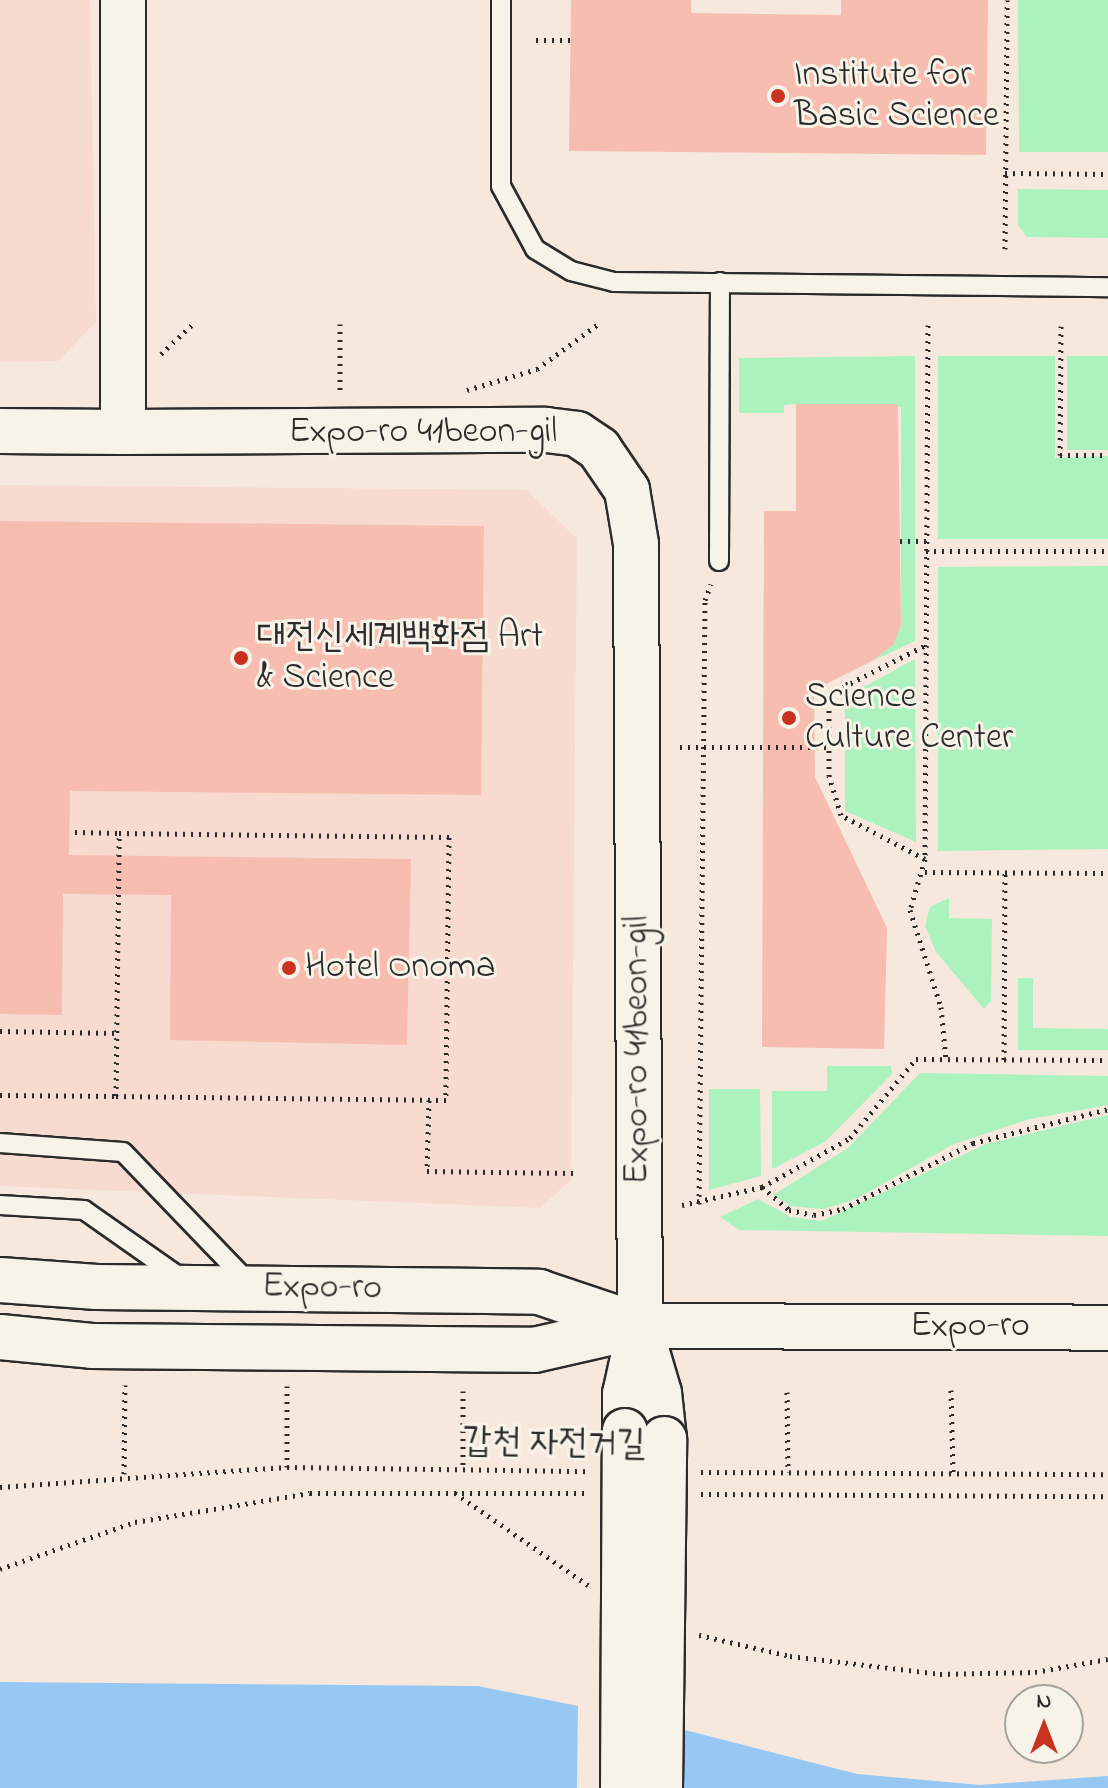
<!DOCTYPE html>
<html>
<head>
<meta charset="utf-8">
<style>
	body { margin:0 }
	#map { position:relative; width:1108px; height:1788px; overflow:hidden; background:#f7e8dd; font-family:"Indie Flower","Poor Story",sans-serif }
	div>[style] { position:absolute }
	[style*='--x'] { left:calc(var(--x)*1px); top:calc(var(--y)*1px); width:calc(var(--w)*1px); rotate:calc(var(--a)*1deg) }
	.built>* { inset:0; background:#f7dbd0 }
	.green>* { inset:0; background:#abf2be }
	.water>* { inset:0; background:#97c7f3 }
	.pier>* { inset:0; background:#f7e8dd }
	.building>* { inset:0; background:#f7bdb0 }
	.path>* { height:5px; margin-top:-2.5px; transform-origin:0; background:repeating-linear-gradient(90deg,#2b2b2b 0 2px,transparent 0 8px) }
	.roads { filter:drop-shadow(2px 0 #2b2b2b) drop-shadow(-2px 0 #2b2b2b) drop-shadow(0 2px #2b2b2b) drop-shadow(0 -2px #2b2b2b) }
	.lane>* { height:18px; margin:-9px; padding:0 9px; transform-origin:9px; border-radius:9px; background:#f7f3e8 }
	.secondary>* { height:44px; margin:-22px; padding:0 22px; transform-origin:22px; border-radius:22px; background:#f7f3e8 }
	.bridges { filter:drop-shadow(2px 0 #2b2b2b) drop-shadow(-2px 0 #2b2b2b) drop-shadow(0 2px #2b2b2b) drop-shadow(0 -2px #2b2b2b) }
	.secondary-bridge>* { height:44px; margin:-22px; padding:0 22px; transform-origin:22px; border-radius:22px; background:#f7f3e8 }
	.dots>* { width:22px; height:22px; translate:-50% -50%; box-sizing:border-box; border:4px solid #f7f3e8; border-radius:50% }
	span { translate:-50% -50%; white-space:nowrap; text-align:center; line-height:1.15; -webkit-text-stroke:6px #f7f3e8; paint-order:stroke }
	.poi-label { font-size:36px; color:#2b2b2b }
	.left { translate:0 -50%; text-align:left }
	.street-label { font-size:36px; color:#2b2b2b }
	.north { position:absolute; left:1004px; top:1684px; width:80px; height:80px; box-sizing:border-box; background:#f7f3e8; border:2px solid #a5a39c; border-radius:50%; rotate:0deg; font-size:22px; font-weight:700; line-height:32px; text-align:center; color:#2b2b2b }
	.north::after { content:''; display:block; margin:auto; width:28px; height:36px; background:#c8321e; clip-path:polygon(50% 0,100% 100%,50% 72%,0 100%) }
</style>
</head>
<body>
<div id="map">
	<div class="built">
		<i style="clip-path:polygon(0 0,90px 0,96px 322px,58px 361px,0 362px)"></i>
		<i style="clip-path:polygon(0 485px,527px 490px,577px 539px,571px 1180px,540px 1208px,0 1186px)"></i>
	</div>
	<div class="green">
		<i style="clip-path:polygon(1018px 0,1108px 0,1108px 152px,1019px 152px)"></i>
		<i style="clip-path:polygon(1018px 189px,1108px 190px,1108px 238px,1027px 237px,1018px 225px)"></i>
		<i style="clip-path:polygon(915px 356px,915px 641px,872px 661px,894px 644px,901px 625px,901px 407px,796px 404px,784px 405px,784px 413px,739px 413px,739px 358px)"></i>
		<i style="clip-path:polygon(938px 356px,1055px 356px,1055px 458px,1108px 456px,1108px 539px,938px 539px)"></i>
		<i style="clip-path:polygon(1067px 356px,1108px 356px,1108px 450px,1067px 450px)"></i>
		<i style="clip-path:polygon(1108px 566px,1108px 849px,938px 851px,938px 567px)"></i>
		<i style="clip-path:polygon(915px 659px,916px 842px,845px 811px,845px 697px)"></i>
		<i style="clip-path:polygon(949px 898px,949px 918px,992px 919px,991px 1001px,984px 1009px,936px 952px,925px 926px,930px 907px)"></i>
		<i style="clip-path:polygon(1018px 978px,1033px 978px,1033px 1028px,1108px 1029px,1108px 1050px,1018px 1050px)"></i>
		<i style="clip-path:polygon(827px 1066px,891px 1066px,892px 1074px,825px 1142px,772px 1169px,772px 1091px,827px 1091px)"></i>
		<i style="clip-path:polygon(920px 1073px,1108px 1076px,1108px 1105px,1030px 1119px,954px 1144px,856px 1199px,824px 1209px,790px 1206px,773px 1195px,848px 1148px)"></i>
		<i style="clip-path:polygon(709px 1089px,760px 1089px,761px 1176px,709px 1190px)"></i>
		<i style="clip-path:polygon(1108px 1115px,1108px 1236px,739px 1230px,720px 1217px,758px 1199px,791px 1217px,822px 1221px,986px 1144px)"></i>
	</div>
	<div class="water">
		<i style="clip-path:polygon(0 1682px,478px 1686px,638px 1718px,857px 1774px,980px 1785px,1108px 1776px,1108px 1788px,0 1788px)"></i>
	</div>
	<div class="pier">
		<i style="clip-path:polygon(578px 1702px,639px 1714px,673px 1788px,577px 1788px)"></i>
	</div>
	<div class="building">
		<i style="clip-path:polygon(571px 0,691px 0,691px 13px,841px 15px,841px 0,988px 0,986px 155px,569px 151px)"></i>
		<i style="clip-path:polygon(796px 404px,898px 404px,901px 625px,894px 644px,872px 661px,814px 690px,815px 777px,887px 928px,884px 1049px,762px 1047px,764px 511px,796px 511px)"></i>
		<i style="clip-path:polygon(0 521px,484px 526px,481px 795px,70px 791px,69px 855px,411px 859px,407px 1045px,170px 1040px,171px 895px,63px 894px,62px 1015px,0 1014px)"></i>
	</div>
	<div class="path">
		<i style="--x:536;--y:40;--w:34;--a:0"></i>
		<i style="--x:1005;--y:173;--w:103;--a:0.6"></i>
		<i style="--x:1005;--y:249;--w:249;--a:-89.5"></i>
		<i style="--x:340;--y:324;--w:68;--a:90"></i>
		<i style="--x:928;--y:325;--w:534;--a:90.32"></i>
		<i style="--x:925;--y:859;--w:53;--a:106.4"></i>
		<i style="--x:910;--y:910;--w:102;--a:72.3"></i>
		<i style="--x:941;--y:1007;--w:53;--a:84.6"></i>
		<i style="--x:1061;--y:326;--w:129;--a:90.4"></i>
		<i style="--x:1060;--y:455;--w:48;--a:0"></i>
		<i style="--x:161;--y:354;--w:47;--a:-43.3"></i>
		<i style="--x:467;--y:390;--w:73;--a:-16.7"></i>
		<i style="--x:537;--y:369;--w:76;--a:-36.4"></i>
		<i style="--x:900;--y:541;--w:26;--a:0"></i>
		<i style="--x:926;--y:551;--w:182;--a:0"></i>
		<i style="--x:680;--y:747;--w:149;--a:0"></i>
		<i style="--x:75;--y:832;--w:44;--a:1.3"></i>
		<i style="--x:119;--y:833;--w:330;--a:0.7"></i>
		<i style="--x:449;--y:837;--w:263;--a:90.7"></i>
		<i style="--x:446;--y:1100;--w:330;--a:-179.3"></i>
		<i style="--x:116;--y:1096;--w:263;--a:-89.3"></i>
		<i style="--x:925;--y:859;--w:95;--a:-152.4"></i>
		<i style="--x:841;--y:815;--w:41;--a:-107.1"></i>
		<i style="--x:829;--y:776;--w:82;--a:-90"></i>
		<i style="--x:829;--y:694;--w:109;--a:-26.8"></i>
		<i style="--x:925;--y:872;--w:183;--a:0.3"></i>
		<i style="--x:0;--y:1031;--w:116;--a:1"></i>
		<i style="--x:1004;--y:1060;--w:187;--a:-89.7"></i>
		<i style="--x:0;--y:1095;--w:116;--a:0.5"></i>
		<i style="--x:429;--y:1100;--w:71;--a:91.6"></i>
		<i style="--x:427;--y:1171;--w:149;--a:0.8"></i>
		<i style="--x:762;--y:1187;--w:35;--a:40"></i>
		<i style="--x:789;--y:1210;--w:25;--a:11"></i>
		<i style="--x:814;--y:1215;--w:30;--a:-12"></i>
		<i style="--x:843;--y:1209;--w:146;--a:-26.9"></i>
		<i style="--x:973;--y:1143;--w:139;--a:-14.1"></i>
		<i style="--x:699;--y:1204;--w:604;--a:-89.43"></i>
		<i style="--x:705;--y:600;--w:17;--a:-69"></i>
		<i style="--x:682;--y:1205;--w:82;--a:-12.7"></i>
		<i style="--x:762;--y:1187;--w:101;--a:-29.1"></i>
		<i style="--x:850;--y:1138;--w:103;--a:-50.1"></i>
		<i style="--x:916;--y:1059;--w:192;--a:0.3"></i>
		<i style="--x:951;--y:1390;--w:83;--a:88.6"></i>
		<i style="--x:463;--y:1391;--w:78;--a:90"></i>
		<i style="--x:787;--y:1392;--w:80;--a:89.3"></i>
		<i style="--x:287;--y:1467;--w:81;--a:-90"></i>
		<i style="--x:701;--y:1472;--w:407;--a:0.3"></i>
		<i style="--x:124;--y:1474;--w:89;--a:-89.4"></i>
		<i style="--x:0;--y:1487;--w:288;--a:-4"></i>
		<i style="--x:287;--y:1467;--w:300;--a:0.8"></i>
		<i style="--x:455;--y:1493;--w:162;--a:34.7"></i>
		<i style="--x:701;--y:1494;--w:407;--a:0.3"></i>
		<i style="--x:0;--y:1569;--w:143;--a:-19.2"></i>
		<i style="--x:135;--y:1522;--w:177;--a:-9.4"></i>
		<i style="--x:310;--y:1493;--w:277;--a:0"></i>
		<i style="--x:699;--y:1635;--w:93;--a:13"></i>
		<i style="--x:790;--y:1656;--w:151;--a:6.8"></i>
		<i style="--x:940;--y:1674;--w:95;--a:-1.2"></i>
		<i style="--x:1035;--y:1672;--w:74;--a:-10.1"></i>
	</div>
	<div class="roads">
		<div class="lane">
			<i style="--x:501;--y:0;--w:186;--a:90"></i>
			<i style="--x:501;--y:186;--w:72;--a:61.6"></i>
			<i style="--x:535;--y:249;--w:42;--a:31.4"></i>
			<i style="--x:571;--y:271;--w:44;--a:14.3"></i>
			<i style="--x:614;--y:282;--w:494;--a:0.6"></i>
			<i style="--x:719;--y:561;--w:279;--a:-89.8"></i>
			<i style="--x:0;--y:1143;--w:123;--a:4.2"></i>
			<i style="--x:123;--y:1152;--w:182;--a:46.1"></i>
			<i style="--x:0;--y:1205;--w:84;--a:3.4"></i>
			<i style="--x:84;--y:1210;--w:123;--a:35.1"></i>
		</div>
		<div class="secondary">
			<i style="--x:123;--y:0;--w:432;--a:90"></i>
			<i style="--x:123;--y:432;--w:423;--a:-0.3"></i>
			<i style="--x:546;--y:430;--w:31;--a:7"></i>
			<i style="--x:577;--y:434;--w:27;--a:34"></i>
			<i style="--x:599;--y:449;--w:50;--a:55.7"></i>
			<i style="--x:627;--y:490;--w:55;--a:80.5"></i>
			<i style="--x:636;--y:544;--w:782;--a:89.71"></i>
			<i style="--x:640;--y:1326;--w:70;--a:102.4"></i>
			<i style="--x:625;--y:1394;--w:37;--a:90"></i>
			<i style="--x:0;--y:431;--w:123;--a:0.5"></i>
			<i style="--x:0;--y:1280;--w:97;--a:4.1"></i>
			<i style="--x:97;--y:1287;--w:442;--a:0.6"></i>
			<i style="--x:539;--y:1292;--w:107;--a:18.6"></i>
			<i style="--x:641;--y:1332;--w:64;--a:73.6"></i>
			<i style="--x:659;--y:1393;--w:46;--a:83.8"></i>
			<i style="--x:0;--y:1337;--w:92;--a:5.6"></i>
			<i style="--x:92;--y:1346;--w:442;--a:0.5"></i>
			<i style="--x:534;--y:1350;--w:109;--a:-12.8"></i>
			<i style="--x:640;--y:1326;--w:468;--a:0.2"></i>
		</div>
	</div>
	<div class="bridges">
		<div class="secondary-bridge">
			<i style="--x:623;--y:1788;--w:357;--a:-89.7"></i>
			<i style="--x:660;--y:1788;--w:349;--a:-89.3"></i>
		</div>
	</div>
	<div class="dots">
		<i style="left:778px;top:96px;background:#c8321e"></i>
		<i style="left:241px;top:658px;background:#c8321e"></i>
		<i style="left:789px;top:718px;background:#c8321e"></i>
		<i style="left:289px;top:968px;background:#c8321e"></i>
	</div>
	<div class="poi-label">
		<span class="left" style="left:794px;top:96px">Institute for<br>Basic Science</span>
		<span class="left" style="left:257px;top:658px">대전신세계백화점 Art<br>&amp; Science</span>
		<span class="left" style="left:805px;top:718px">Science<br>Culture Center</span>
		<span class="left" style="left:305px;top:968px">Hotel Onoma</span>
	</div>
	<div class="street-label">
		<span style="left:423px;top:433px">Expo-ro 41beon-gil</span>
		<span style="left:638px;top:1050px;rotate:-90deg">Expo-ro 41beon-gil</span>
		<span style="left:322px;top:1288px;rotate:1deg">Expo-ro</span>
		<span style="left:970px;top:1327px">Expo-ro</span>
		<span style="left:554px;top:1444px;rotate:1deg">갑천 자전거길</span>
	</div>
	<div class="north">N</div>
</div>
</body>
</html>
